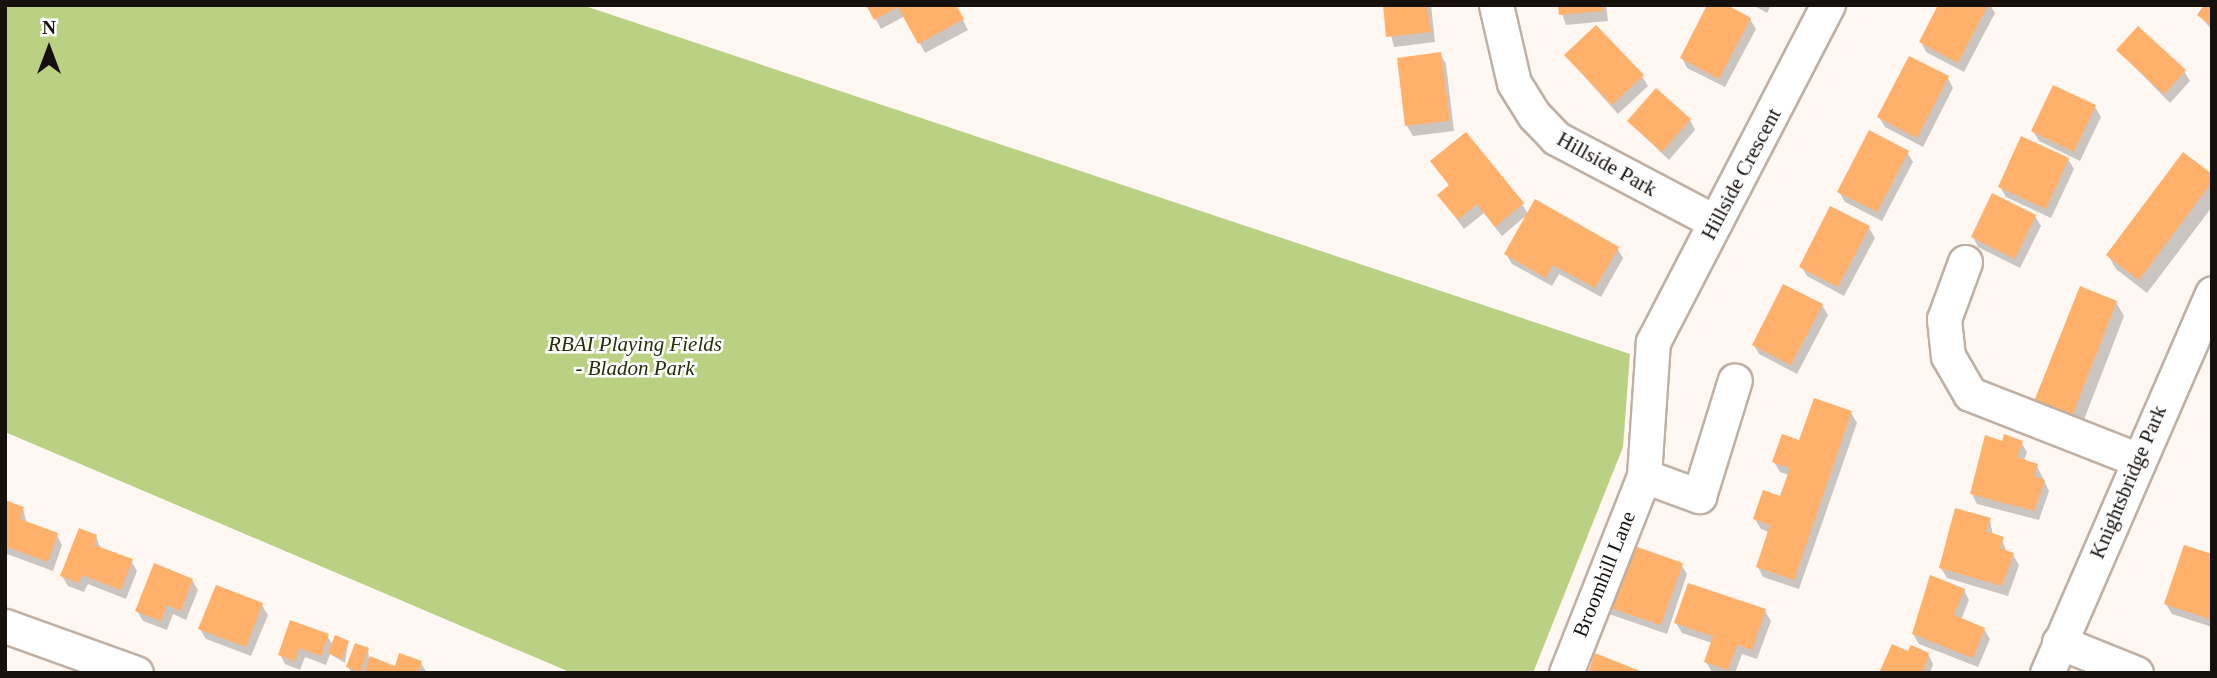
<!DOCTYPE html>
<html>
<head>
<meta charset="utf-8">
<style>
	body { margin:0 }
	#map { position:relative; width:2217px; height:678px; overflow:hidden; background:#fef7f2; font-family:Georgia,serif }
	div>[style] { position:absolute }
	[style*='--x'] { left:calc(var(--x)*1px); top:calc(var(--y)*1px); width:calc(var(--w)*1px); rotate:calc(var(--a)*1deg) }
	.green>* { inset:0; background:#bad184 }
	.shadow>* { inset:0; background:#0003 }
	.building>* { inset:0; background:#ffb16c }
	.roads { filter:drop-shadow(2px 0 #c0b0a3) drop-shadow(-2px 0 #c0b0a3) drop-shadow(0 2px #c0b0a3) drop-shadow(0 -2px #c0b0a3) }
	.minor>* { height:33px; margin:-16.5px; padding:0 16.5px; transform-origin:16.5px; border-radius:16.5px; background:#fff }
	span { translate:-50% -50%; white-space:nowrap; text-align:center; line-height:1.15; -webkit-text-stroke:5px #fff; paint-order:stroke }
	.street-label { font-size:21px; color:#16110c }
	.park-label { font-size:21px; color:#263008; font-style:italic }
	.frame { position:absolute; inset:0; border:7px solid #16110c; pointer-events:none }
	.north { position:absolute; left:14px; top:14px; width:70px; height:70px; -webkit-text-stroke:5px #fff; paint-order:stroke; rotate:0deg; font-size:19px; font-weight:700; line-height:28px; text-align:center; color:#16110c }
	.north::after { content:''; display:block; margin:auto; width:24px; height:32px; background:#16110c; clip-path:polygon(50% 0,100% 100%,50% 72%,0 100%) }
</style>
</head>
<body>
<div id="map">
	<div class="green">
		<i style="clip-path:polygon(5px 5px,582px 5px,1630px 354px,1623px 447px,1533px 673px,572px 673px,5px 432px)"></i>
	</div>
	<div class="shadow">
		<i style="clip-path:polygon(868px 5px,955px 5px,968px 30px,925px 53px,905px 16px,881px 29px)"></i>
		<i style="clip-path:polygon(1384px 5px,1431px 5px,1435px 42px,1394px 47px)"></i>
		<i style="clip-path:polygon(1559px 5px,1606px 5px,1608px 21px,1566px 25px)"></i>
		<i style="clip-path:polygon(1753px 5px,1771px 5px,1767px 13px)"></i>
		<i style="clip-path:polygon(1940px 5px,1990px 5px,1995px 13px,1964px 72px,1926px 52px,1921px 42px)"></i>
		<i style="clip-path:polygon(2212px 5px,2212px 30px,2199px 15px)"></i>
		<i style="clip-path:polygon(1750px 19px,1756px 29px,1725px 87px,1687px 68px,1682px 58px)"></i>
		<i style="clip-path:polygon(2118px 50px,2184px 71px,2190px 81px,2170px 103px)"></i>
		<i style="clip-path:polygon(1440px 54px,1446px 64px,1454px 131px,1413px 136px,1407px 126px)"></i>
		<i style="clip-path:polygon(1566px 56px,1642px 76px,1648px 86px,1618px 114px)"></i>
		<i style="clip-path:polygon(1948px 78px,1953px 88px,1923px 147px,1885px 127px,1879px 117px)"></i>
		<i style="clip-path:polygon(2095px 107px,2101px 117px,2080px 161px,2039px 141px,2033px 131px)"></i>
		<i style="clip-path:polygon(1690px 120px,1695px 130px,1669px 160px,1629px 122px)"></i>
		<i style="clip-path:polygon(1907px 152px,1913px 162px,1882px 221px,1845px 202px,1839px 192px)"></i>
		<i style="clip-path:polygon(2068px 159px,2074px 169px,2051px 218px,2006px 197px,2000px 187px)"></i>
		<i style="clip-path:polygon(1432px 161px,1522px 204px,1528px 214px,1502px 236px,1484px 213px,1464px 229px,1439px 195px,1450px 187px)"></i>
		<i style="clip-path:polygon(2212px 176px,2212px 207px,2147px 293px,2116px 269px,2108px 255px)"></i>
		<i style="clip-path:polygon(2035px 216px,2041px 226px,2020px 268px,1978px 247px,1973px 237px)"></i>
		<i style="clip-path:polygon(1869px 228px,1875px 238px,1844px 296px,1807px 276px,1801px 266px)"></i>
		<i style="clip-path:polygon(1617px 248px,1623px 258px,1601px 297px,1559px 274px,1552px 286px,1512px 264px,1506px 254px)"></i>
		<i style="clip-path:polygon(2116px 302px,2124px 316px,2077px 438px,2042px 424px)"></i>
		<i style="clip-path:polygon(1822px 305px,1828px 315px,1797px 374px,1759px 354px,1754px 345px)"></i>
		<i style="clip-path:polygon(1851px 413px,1857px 423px,1799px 589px,1763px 577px,1758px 567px,1769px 532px,1761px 529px,1755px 519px,1781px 498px,1789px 475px,1780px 472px,1774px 462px)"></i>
		<i style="clip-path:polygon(1986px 437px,2003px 443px,2021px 442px,2027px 452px,2024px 461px,2037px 466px,2049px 491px,2039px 520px,1977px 504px,1972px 494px)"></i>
		<i style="clip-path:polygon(5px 502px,23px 508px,27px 524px,57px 535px,62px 545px,53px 571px,7px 554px,5px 560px)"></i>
		<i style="clip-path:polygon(1956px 510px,1990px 520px,1993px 536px,2002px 539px,2007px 553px,2013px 555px,2019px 565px,2008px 596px,1947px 578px,1941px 568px)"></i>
		<i style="clip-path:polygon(96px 536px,101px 549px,131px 561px,137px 571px,126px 599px,88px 584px,84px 592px,68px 586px,62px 576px)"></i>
		<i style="clip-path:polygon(2212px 556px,2212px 627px,2172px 614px,2166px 604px)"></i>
		<i style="clip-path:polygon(1681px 564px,1687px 574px,1667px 634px,1609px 614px,1603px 604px)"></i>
		<i style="clip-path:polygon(1931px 577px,1964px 590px,1969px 600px,1961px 620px,1984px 629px,1990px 639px,1978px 667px,1919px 644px,1913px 634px)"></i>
		<i style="clip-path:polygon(192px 580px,198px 590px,186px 620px,173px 614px,167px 630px,143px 621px,137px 611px)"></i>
		<i style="clip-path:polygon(262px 605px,268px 615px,251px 656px,206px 639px,200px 629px)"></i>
		<i style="clip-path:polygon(1765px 611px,1771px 621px,1757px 659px,1742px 654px,1735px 673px,1712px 672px,1706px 662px,1712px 643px,1682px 633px,1676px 623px)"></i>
		<i style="clip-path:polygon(327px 636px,333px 645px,348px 643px,345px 663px,330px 654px,326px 665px,305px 657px,300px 670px,285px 664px,280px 654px)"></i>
		<i style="clip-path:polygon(368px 649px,369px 658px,396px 668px,421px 663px,427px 673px,351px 672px,348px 667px)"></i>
		<i style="clip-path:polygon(1909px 654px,1928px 654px,1933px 664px,1930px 673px,1881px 673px)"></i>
	</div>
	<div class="building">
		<i style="clip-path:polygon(866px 5px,956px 5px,964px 19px,918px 44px,898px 7px,874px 20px)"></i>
		<i style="clip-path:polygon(1383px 5px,1427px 5px,1431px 32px,1386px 37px)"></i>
		<i style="clip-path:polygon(1558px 5px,1602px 5px,1603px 11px,1559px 15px)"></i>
		<i style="clip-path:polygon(1707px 5px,1727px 5px,1751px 18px,1719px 79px,1680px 58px)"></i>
		<i style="clip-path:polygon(1938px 5px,1988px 5px,1958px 63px,1919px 42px)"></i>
		<i style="clip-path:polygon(2204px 5px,2212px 5px,2212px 26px,2197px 15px)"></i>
		<i style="clip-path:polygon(1596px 25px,1644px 75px,1612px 105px,1564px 55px)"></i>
		<i style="clip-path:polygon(2138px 26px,2186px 70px,2164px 94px,2116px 50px)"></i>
		<i style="clip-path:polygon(1441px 52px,1450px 121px,1405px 126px,1397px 58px)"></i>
		<i style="clip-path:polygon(1909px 56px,1949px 76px,1917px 138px,1877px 117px)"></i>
		<i style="clip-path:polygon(2053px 85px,2096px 105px,2074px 152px,2031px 131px)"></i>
		<i style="clip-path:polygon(1656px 88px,1691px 119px,1662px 152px,1627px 121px)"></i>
		<i style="clip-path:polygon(1869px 130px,1909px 151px,1877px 212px,1837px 192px)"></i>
		<i style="clip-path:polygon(1466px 132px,1524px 203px,1495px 227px,1477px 204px,1458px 220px,1437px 195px,1449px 185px,1430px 161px)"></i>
		<i style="clip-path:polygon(2021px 136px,2069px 158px,2046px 209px,1998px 187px)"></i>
		<i style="clip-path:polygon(2183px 152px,2212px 174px,2212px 182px,2139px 280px,2106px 255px)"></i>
		<i style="clip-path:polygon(1992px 193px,2036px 215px,2015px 259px,1971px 237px)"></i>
		<i style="clip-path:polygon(1535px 199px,1619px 247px,1595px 288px,1553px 265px,1546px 278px,1504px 254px)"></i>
		<i style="clip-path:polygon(1830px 206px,1870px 226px,1838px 287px,1799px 267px)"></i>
		<i style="clip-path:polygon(1783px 284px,1823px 304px,1791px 365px,1752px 345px)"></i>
		<i style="clip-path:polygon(2080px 286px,2117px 301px,2069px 424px,2031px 409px)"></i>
		<i style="clip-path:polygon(1814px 398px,1852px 411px,1794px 580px,1756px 567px,1770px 525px,1753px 519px,1763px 490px,1780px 496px,1790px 468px,1772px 462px,1782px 434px,1799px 440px)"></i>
		<i style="clip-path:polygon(2004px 434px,2023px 441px,2017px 457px,2038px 464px,2034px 476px,2045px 480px,2034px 511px,1970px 494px,1985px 435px,2002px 441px)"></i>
		<i style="clip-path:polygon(5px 500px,24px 507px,20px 519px,58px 533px,48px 562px,5px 546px)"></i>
		<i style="clip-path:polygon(1955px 508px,1991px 518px,1986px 531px,2004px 537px,2000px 548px,2014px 553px,2002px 586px,1939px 568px)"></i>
		<i style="clip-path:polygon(79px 528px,97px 535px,94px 545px,133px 559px,121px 590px,82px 575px,79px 583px,60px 576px)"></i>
		<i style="clip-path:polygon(1623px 542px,1683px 563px,1661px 625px,1601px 605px)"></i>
		<i style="clip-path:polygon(2184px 545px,2212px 554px,2212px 620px,2164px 604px)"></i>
		<i style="clip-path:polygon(154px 563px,193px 579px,181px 611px,167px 605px,161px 621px,135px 611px)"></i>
		<i style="clip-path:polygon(1930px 575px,1965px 589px,1954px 615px,1985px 628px,1973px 658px,1912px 634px)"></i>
		<i style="clip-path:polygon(1688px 583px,1766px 609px,1752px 650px,1737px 645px,1728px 670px,1704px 662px,1713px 636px,1674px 623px)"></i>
		<i style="clip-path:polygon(216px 585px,263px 603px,246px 647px,198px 629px)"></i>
		<i style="clip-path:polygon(290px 620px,329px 634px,321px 656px,299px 648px,295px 661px,278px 655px)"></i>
		<i style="clip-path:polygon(335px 635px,349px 641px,342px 659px,328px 653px)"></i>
		<i style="clip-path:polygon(355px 643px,369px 648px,360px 672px,346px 667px)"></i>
		<i style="clip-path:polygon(1892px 644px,1908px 651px,1911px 645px,1929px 653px,1923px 673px,1879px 673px)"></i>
		<i style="clip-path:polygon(399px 653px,422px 661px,418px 673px,364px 673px,370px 656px,395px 666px)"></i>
		<i style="clip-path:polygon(1595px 653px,1645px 673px,1588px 673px)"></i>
	</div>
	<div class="roads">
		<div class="minor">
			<i style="--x:1496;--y:5;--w:80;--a:77"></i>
			<i style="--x:1514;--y:83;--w:38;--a:58"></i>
			<i style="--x:1534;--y:115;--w:32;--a:46"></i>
			<i style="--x:1556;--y:138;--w:180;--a:27.8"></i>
			<i style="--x:1965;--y:262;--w:61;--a:110.2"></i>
			<i style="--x:1944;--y:319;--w:37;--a:84"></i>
			<i style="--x:1948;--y:356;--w:44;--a:59.9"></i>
			<i style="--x:1970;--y:394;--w:180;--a:21.4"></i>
			<i style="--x:1644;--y:476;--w:59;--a:20"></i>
			<i style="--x:1699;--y:496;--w:121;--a:-72.8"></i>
			<i style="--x:5;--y:626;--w:139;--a:19.7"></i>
			<i style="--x:2059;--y:642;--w:83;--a:21.9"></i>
			<i style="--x:1566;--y:673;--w:212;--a:-68.4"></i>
			<i style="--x:1644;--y:476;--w:134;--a:-86.2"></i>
			<i style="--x:1653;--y:342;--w:380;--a:-62.6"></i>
			<i style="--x:2047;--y:673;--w:414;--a:-66.5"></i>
		</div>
	</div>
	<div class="street-label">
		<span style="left:1607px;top:164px;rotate:29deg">Hillside Park</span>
		<span style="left:1741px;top:174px;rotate:-62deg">Hillside Crescent</span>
		<span style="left:2128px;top:482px;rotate:-67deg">Knightsbridge Park</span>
		<span style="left:1604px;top:574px;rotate:-68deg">Broomhill Lane</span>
	</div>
	<div class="park-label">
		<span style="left:635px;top:356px">RBAI Playing Fields<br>- Bladon Park</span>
	</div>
	<div class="frame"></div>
	<div class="north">N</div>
</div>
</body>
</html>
